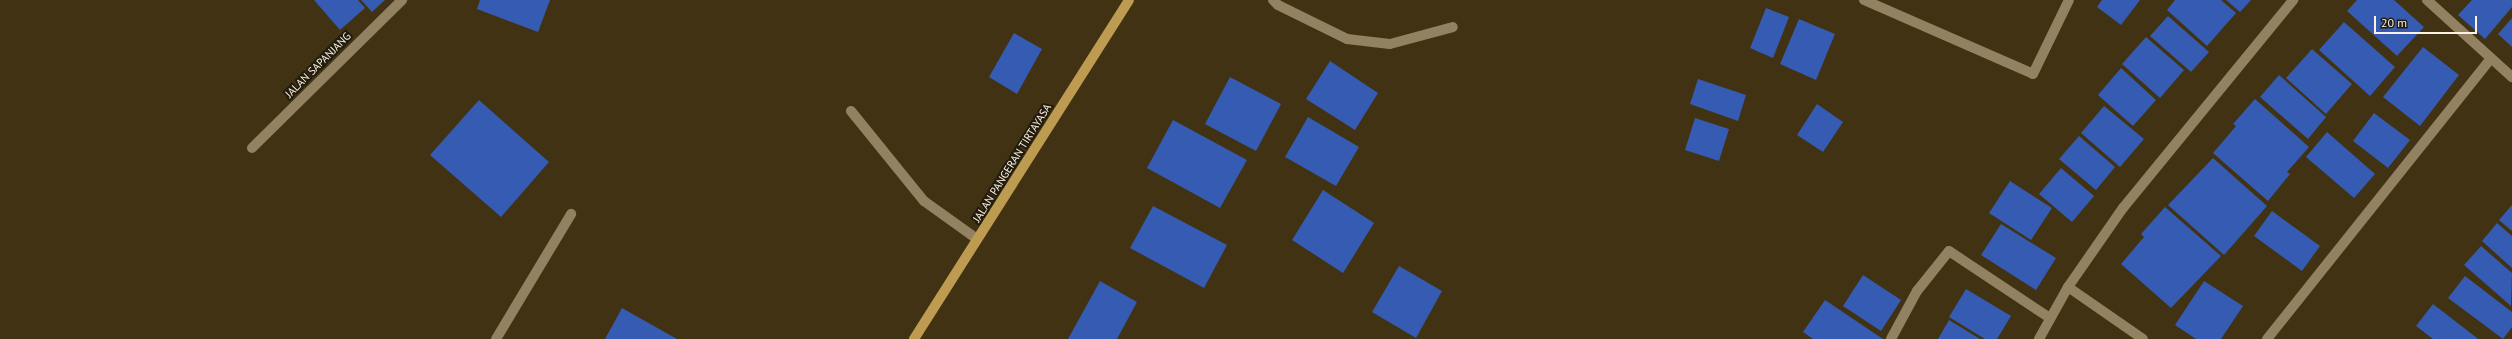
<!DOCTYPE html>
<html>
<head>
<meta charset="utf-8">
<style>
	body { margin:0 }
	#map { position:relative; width:2512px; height:339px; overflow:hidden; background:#413213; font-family:"PT Sans",sans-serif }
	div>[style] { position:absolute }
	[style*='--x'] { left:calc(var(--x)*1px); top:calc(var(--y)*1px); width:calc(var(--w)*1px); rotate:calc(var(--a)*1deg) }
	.building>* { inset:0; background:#355bb2 }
	.minor>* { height:10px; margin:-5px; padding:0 5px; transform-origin:5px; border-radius:5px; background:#938261 }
	.major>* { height:10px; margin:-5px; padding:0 5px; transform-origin:5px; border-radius:5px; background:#bd9b50 }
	span { translate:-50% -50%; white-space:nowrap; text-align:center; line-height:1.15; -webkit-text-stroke:4px #221b0e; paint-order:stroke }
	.street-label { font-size:11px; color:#fbf2e0 }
	.scale { position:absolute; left:2374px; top:16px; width:103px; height:18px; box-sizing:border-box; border:2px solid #fbf2e0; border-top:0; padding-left:5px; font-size:12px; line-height:14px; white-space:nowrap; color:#fbf2e0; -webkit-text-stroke:3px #221b0e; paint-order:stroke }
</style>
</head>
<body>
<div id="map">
	<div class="building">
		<i style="clip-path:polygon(314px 0,358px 0,365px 8px,340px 30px)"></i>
		<i style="clip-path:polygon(361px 0,385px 0,372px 12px)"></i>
		<i style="clip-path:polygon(480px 0,550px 0,538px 32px,477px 9px)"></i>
		<i style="clip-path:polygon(2102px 0,2140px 0,2121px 25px,2097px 7px)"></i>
		<i style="clip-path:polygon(2175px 0,2221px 0,2236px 13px,2207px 46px,2167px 10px)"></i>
		<i style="clip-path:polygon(2226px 0,2251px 0,2240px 12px)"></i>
		<i style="clip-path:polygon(2357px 0,2394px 0,2424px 27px,2397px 56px,2347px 11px)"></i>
		<i style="clip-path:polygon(2472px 0,2512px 0,2512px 7px,2485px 39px,2458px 15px)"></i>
		<i style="clip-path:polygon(1766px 8px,1789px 17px,1773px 58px,1750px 48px)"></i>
		<i style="clip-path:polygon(2168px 16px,2209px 52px,2191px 72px,2150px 36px)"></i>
		<i style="clip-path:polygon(2512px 18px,2512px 47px,2498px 34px)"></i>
		<i style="clip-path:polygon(1799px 19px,1835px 34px,1816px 80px,1780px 64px)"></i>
		<i style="clip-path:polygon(2344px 22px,2395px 67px,2370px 96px,2319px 50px)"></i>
		<i style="clip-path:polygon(1014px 33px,1042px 49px,1017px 94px,989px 77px)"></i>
		<i style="clip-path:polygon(2146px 37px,2184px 70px,2160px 98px,2122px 64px)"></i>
		<i style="clip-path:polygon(2423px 47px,2459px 75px,2420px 126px,2383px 97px)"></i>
		<i style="clip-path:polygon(2312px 49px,2352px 84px,2326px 114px,2286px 78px)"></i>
		<i style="clip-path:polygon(1330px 61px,1378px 93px,1355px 130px,1306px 99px)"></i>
		<i style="clip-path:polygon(2121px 68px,2156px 100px,2133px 126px,2098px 95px)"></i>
		<i style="clip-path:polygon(2279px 75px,2326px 117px,2308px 139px,2260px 97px)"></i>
		<i style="clip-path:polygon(1230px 77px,1281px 104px,1256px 151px,1205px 124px)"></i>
		<i style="clip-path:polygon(1698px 79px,1746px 95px,1738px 121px,1690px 104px)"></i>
		<i style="clip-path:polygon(2255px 99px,2309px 147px,2287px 172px,2290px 174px,2268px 201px,2213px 153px,2236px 126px,2233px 124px)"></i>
		<i style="clip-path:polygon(479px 100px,549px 162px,501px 217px,430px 155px)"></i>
		<i style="clip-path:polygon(1817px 104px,1843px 122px,1823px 152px,1797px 135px)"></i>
		<i style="clip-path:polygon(2104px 106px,2144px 139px,2120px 167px,2081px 133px)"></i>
		<i style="clip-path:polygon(2374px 113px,2410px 140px,2388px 168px,2353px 141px)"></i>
		<i style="clip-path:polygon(1308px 117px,1359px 147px,1336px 186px,1285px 157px)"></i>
		<i style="clip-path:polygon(1695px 118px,1729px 129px,1719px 161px,1685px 150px)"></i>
		<i style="clip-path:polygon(1173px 120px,1247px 160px,1220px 208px,1147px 168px)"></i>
		<i style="clip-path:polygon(2327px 132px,2375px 174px,2354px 198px,2306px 157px)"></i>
		<i style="clip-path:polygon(2079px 136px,2115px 167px,2096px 190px,2059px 159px)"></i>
		<i style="clip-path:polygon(2213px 158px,2267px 206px,2224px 255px,2168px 205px)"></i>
		<i style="clip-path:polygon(2061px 168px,2094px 196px,2072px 222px,2039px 194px)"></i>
		<i style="clip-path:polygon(2010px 181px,2052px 208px,2031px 240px,1989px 213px)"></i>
		<i style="clip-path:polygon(1323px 190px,1374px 223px,1343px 273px,1292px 240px)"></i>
		<i style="clip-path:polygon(2512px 205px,2512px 231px,2499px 220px)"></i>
		<i style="clip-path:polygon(1153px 206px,1227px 245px,1204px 288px,1130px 248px)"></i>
		<i style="clip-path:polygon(2165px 207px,2221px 256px,2171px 308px,2121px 264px,2144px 237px,2141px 234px)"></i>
		<i style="clip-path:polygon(2272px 211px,2320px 246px,2302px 271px,2254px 236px)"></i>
		<i style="clip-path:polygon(2497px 223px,2512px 236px,2512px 268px,2482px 241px)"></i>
		<i style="clip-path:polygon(2001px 224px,2056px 258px,2036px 290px,1981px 255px)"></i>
		<i style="clip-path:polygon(2481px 246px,2512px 273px,2511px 306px,2464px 265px)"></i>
		<i style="clip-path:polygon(1399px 266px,1442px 291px,1416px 338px,1372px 312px)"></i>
		<i style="clip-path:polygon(1863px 275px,1901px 300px,1881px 331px,1843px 306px)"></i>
		<i style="clip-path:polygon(2465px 276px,2512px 312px,2512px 327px,2503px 339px,2448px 298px)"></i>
		<i style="clip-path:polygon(1100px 281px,1137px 302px,1117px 339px,1068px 339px)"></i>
		<i style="clip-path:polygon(2204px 281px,2243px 306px,2221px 339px,2196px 339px,2175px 325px)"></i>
		<i style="clip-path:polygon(1966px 289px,2011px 316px,1997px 339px,1985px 339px,1949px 317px)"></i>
		<i style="clip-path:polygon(1825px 300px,1883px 339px,1813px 339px,1803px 332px)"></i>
		<i style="clip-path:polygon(2433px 304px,2477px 338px,2477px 339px,2433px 339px,2416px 326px)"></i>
		<i style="clip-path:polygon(622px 308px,677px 339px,605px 339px)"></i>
		<i style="clip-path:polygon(1949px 320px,1980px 339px,1938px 339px)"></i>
	</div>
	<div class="minor">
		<i style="--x:1273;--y:0;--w:7;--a:45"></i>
		<i style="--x:1278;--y:5;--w:77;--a:26.2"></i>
		<i style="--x:1347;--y:39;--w:43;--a:6.6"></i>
		<i style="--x:1390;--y:44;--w:65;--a:-15.1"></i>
		<i style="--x:1864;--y:0;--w:184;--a:23.6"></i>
		<i style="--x:2033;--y:74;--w:82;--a:-64.1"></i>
		<i style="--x:2427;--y:0;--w:115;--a:42.2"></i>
		<i style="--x:851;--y:111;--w:116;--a:51"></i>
		<i style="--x:924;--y:201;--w:65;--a:35.6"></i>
		<i style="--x:252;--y:148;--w:211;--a:-44.6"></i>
		<i style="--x:2068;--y:287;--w:91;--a:34.7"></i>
		<i style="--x:496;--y:339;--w:146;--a:-59"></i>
		<i style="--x:1891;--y:339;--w:55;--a:-61.6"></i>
		<i style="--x:1917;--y:291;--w:51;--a:-51.3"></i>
		<i style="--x:1949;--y:251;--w:121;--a:33.6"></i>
		<i style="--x:2039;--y:339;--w:60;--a:-60.9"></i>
		<i style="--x:2068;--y:287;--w:96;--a:-55.2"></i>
		<i style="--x:2123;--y:208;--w:269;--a:-50.7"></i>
		<i style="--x:2267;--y:339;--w:359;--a:-51.4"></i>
	</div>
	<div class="major">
		<i style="--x:914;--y:339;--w:401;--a:-57.6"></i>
	</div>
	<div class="street-label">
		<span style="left:318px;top:65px;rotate:-45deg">JALAN SAPANJANG</span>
		<span style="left:1012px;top:163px;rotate:-58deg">JALAN PANGERAN TIRTAYASA</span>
	</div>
	<div class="scale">20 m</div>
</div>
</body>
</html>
